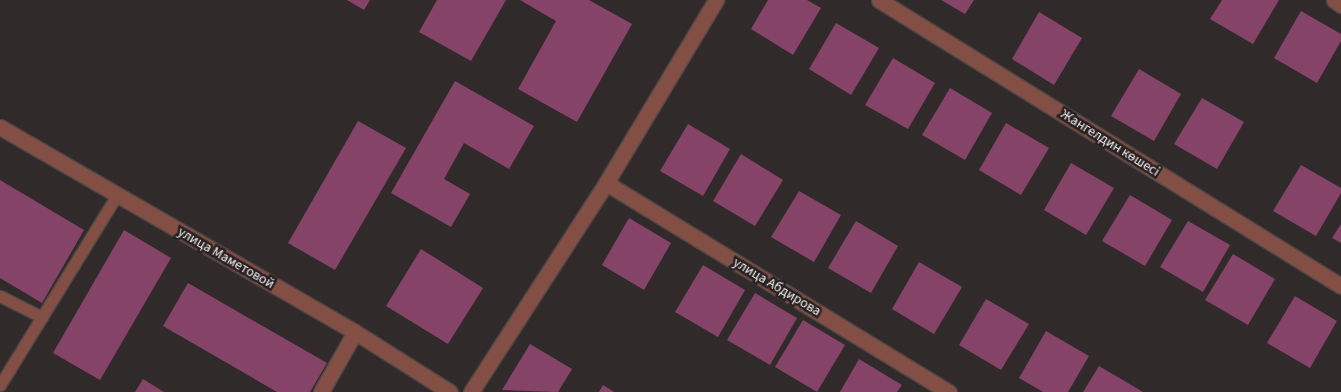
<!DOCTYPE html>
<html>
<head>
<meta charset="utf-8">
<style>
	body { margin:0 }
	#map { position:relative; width:1341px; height:392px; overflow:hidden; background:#312a2b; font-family:"Source Sans 3",sans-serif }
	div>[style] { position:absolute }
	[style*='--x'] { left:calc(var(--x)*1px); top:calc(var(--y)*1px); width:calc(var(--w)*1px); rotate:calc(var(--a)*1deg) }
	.building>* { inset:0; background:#854368 }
	.roads { filter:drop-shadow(1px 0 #4c4546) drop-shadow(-1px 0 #4c4546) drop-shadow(0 1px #4c4546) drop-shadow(0 -1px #4c4546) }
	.service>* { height:11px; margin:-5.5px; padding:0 5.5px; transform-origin:5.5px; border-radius:5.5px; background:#834f44 }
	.minor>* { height:15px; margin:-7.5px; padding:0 7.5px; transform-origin:7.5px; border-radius:7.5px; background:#834f44 }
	span { translate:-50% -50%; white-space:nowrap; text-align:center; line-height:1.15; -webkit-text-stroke:5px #272021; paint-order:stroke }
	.street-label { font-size:14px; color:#f0ebec }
</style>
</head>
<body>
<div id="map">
	<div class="building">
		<i style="clip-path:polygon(347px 0,370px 0,364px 10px)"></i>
		<i style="clip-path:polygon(437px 0,506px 0,471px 61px,419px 32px)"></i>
		<i style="clip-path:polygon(520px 0,589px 0,632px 24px,577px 122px,518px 89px,556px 21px)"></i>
		<i style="clip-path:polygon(768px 0,807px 0,821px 8px,793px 55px,751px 29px)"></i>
		<i style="clip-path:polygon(941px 0,974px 0,965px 14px)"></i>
		<i style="clip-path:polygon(1222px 0,1279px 0,1253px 44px,1210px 19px)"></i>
		<i style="clip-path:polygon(1301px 11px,1341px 34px,1341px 41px,1317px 83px,1274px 58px)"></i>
		<i style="clip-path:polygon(1039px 12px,1082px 38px,1054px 85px,1012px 59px)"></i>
		<i style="clip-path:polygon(836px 23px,879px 48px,851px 95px,809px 69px)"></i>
		<i style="clip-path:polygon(893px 58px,935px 83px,908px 129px,865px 105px)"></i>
		<i style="clip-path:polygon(1139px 69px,1181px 94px,1154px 141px,1111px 116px)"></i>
		<i style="clip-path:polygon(455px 81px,534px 126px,509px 169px,464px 143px,444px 179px,470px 194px,451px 227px,391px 193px)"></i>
		<i style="clip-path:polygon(950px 88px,992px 113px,965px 160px,922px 135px)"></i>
		<i style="clip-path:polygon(1202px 98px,1244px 122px,1217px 169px,1174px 144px)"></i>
		<i style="clip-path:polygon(358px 121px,406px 148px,335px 270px,288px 243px)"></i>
		<i style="clip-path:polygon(1006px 123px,1049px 148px,1021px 195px,979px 170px)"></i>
		<i style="clip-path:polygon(688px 124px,730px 149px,703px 196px,660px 171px)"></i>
		<i style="clip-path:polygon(741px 154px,783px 180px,755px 226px,713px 201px)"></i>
		<i style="clip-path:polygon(1071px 163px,1114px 188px,1086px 235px,1044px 210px)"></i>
		<i style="clip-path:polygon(1301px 165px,1341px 188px,1341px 193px,1316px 236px,1273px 211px)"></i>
		<i style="clip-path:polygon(0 180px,84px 230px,42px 303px,0 278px)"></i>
		<i style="clip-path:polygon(799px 191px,841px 215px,814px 262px,771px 237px)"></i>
		<i style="clip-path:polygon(1130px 195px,1172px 220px,1145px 266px,1102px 241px)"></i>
		<i style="clip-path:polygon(629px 218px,671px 243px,644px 290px,602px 265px)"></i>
		<i style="clip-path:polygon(856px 221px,898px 246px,871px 293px,828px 268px)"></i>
		<i style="clip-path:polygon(1188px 221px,1230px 245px,1203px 292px,1160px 267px)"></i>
		<i style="clip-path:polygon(1341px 224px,1341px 243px,1332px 238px)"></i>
		<i style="clip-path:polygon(124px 230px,171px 258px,100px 380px,53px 353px)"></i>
		<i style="clip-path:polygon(421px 249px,483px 288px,448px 344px,386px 306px)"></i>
		<i style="clip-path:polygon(1233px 254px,1275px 279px,1248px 325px,1205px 300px)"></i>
		<i style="clip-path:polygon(919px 262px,962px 287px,934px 334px,892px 309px)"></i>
		<i style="clip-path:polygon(703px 265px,745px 290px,718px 337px,675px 312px)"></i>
		<i style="clip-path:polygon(188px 283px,327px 363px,310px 392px,277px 392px,163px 326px)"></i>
		<i style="clip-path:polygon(755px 293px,797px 318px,770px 365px,727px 340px)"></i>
		<i style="clip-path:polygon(1295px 296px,1337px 321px,1310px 368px,1267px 343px)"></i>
		<i style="clip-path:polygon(986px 299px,1029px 324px,1001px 370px,959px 345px)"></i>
		<i style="clip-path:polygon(803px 320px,845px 345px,817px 392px,775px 367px)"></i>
		<i style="clip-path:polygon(1046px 331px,1089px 356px,1068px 392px,1043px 392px,1019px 378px)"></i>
		<i style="clip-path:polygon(530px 344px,572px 369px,558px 392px,502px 390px)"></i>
		<i style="clip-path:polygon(859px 359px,902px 385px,897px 392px,840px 392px)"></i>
		<i style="clip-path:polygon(1099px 366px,1143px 392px,1083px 392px)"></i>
		<i style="clip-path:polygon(143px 379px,164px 392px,135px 392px)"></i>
		<i style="clip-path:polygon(603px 385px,614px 392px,599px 392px)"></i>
	</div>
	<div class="roads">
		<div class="service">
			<i style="--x:0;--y:296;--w:47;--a:26.6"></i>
			<i style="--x:0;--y:385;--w:223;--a:-58.4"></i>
		</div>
		<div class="minor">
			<i style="--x:879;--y:0;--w:543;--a:31.76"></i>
			<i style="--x:1334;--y:0;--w:9;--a:36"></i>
			<i style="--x:0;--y:127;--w:410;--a:30"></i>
			<i style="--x:355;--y:332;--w:112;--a:32.3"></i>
			<i style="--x:606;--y:183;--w:402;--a:31.4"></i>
			<i style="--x:321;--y:392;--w:69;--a:-60.5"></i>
			<i style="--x:471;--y:392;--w:249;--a:-57.1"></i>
			<i style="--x:606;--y:183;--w:214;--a:-59"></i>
		</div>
	</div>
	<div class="street-label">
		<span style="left:1110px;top:143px;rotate:32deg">Жангелдин көшесі</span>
		<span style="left:226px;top:258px;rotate:30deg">улица Маметовой</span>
		<span style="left:777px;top:287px;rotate:31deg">улица Абдирова</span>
	</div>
</div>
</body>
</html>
